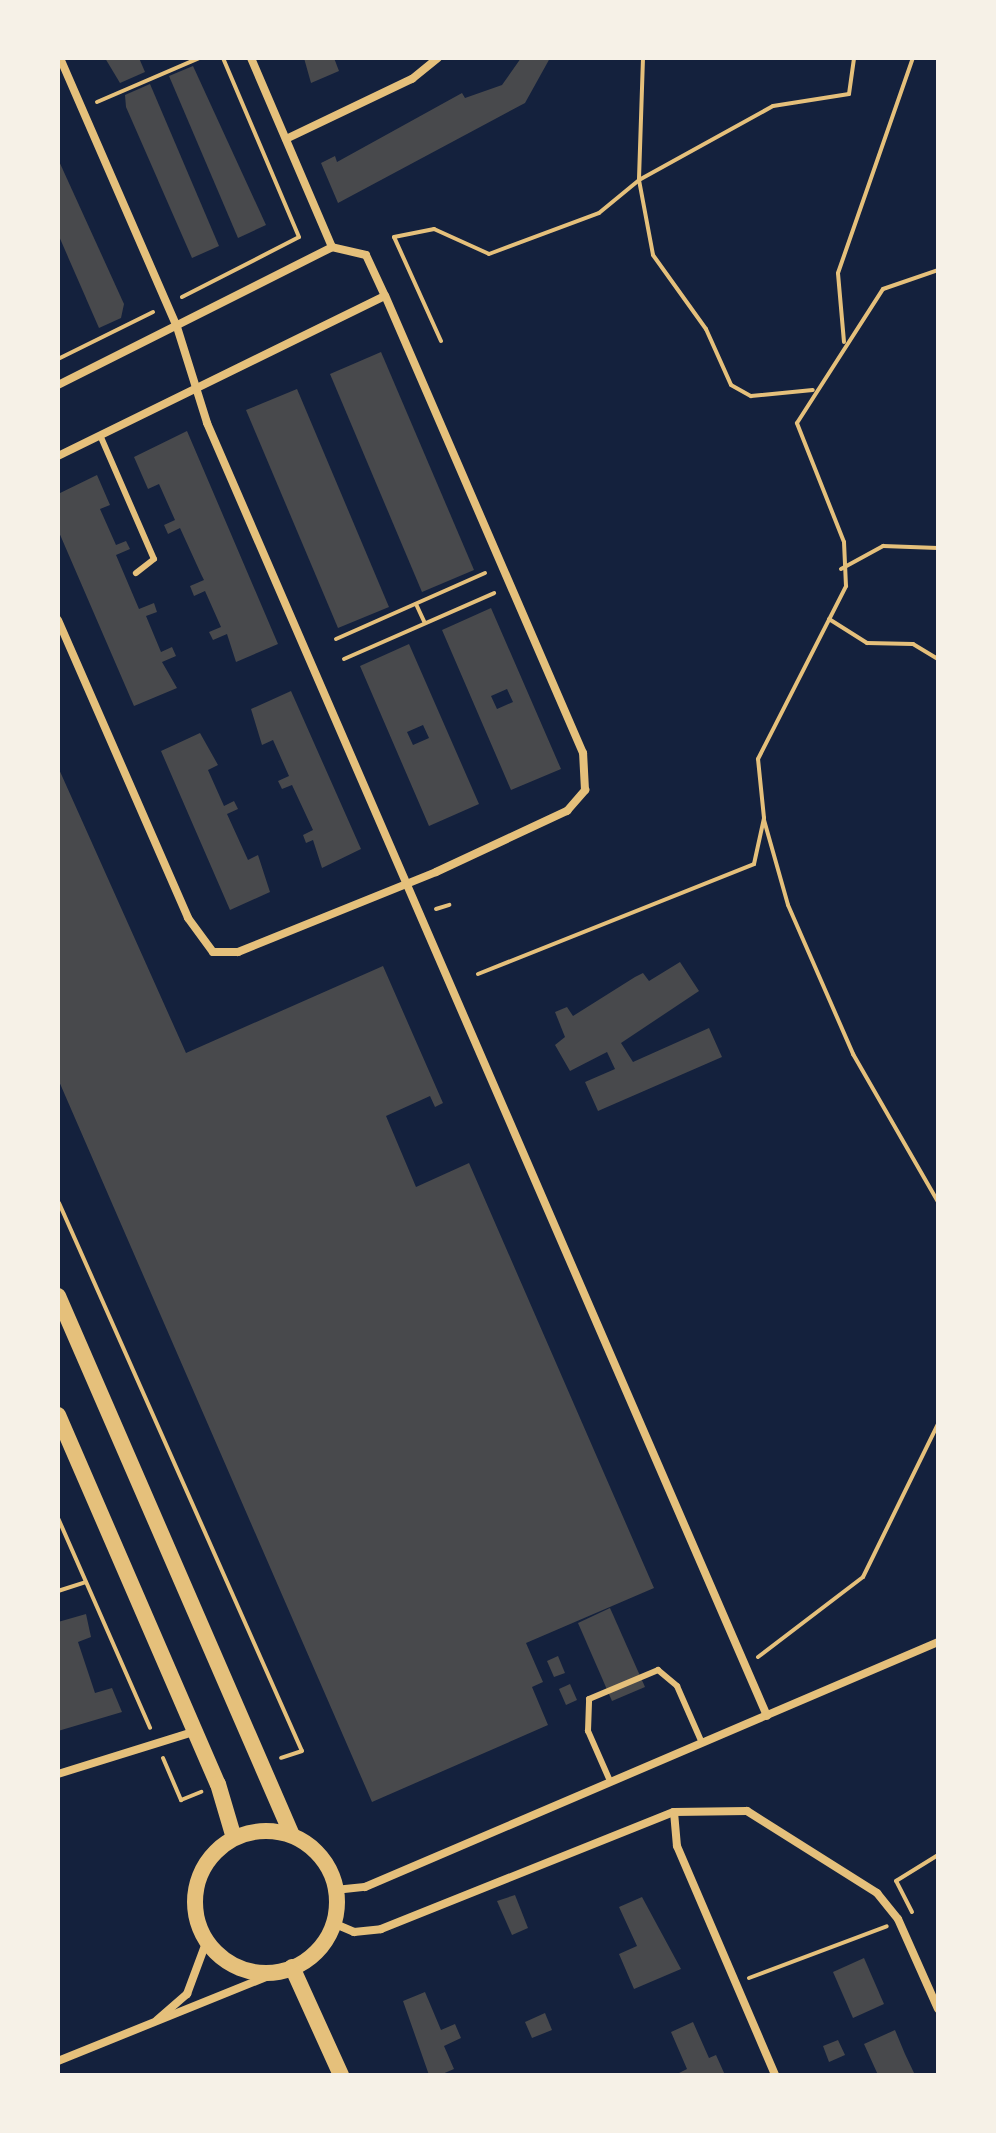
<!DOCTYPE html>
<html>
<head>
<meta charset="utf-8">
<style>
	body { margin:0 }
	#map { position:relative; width:996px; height:2133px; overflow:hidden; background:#14213d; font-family:Signika,sans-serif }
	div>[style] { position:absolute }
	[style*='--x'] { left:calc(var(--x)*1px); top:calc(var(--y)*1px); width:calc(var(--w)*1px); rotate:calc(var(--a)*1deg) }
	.building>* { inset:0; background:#48494c }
	.path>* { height:4px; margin:-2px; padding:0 2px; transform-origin:2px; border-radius:2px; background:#e5c07b }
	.service>* { height:6px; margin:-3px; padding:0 3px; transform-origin:3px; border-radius:3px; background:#e5c07b }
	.minor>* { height:8px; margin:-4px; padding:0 4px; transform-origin:4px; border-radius:4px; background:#e5c07b }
	.secondary>* { height:16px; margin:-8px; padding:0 8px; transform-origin:8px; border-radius:8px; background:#e5c07b }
	.secondary>.ring { margin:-8px; padding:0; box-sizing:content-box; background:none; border:16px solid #e5c07b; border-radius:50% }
	span { translate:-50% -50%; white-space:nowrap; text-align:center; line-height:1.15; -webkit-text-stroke:7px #f6f1e7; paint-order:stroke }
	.frame { position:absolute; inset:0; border:60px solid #f6f1e7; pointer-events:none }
</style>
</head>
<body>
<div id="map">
	<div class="building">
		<i style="clip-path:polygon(105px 58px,139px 58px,145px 72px,120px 83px)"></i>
		<i style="clip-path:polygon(304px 58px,334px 58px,339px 71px,311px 83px)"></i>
		<i style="clip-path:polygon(521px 58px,550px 58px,525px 103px,338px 203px,321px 163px,335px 156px,337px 162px,462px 93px,465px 98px,502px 85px)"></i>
		<i style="clip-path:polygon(193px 66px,266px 225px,238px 238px,169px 76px)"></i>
		<i style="clip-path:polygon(150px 84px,219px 246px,192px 258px,126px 107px,125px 95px)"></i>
		<i style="clip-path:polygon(58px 159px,124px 304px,121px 318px,99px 328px,58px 234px)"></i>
		<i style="clip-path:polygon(381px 352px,474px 570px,422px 592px,330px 374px)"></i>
		<i style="clip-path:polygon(297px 389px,389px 607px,338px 628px,246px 410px)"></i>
		<i style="clip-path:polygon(187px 431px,278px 644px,236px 662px,227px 634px,213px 640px,209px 632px,221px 627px,205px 591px,194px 596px,190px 586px,204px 580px,201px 574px,180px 528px,168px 534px,164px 525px,175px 520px,159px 484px,148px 489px,134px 457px)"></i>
		<i style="clip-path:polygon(97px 475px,110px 505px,100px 509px,116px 545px,126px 541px,130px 549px,116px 555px,136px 602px,139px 609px,154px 603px,157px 612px,146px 616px,161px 652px,172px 647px,176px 656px,162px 662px,177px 688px,134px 706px,58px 530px,58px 494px)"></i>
		<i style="clip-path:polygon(evenodd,491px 608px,561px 769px,511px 790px,442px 630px,491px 608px,507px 689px,513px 702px,497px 709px,491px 696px,507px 689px)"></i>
		<i style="clip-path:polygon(evenodd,409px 644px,479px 804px,429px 826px,360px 666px,409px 644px,423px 725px,429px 738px,413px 745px,407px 732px,423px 725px)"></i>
		<i style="clip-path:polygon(291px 691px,361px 849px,322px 868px,313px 840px,306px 843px,303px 835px,313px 830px,292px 785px,282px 789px,278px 781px,289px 776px,273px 740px,262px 745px,251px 709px)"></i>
		<i style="clip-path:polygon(200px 733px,218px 765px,208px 770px,224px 806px,234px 801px,238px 809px,227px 814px,248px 860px,258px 855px,270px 892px,230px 910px,161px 751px)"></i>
		<i style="clip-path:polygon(58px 767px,186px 1053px,383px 966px,443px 1103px,435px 1107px,430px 1096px,386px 1116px,416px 1187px,469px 1163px,654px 1588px,526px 1643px,543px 1682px,532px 1687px,548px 1725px,372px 1802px,58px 1079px)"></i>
		<i style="clip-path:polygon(680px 962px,699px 991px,621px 1043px,633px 1062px,709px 1028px,722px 1057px,598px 1111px,585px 1082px,615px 1069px,607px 1052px,570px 1071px,555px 1045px,565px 1037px,555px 1012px,567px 1007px,573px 1016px,635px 977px,643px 973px,649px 981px)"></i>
		<i style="clip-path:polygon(610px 1608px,645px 1687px,612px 1701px,578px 1623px)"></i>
		<i style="clip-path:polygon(86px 1614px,91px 1637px,78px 1642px,95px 1693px,112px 1688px,122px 1712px,58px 1731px,58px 1622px)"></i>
		<i style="clip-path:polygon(558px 1656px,565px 1673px,554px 1677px,547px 1661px)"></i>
		<i style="clip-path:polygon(570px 1684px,577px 1700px,566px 1705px,559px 1689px)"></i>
		<i style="clip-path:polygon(515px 1895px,528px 1928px,512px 1935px,497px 1901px)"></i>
		<i style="clip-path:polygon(642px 1897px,681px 1969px,634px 1989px,619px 1954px,637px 1946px,619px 1907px)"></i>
		<i style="clip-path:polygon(864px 1958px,884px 2004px,853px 2018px,833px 1972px)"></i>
		<i style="clip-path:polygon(425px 1992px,441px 2030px,455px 2024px,461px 2038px,444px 2046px,454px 2069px,440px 2075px,429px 2075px,403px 2001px)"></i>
		<i style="clip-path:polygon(545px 2013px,552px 2030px,532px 2038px,525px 2022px)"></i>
		<i style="clip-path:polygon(693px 2022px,709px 2058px,716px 2055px,725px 2075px,675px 2075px,687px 2069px,671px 2032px)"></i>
		<i style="clip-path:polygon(895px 2030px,905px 2054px,915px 2075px,878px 2075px,864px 2044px)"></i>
		<i style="clip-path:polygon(838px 2040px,845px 2055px,829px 2062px,823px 2046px)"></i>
	</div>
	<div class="path">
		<i style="--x:643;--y:58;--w:122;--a:91.9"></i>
		<i style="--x:639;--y:180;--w:76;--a:79.4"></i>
		<i style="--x:653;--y:255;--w:91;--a:54.4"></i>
		<i style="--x:706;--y:329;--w:61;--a:65.9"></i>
		<i style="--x:731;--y:385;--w:23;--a:29"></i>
		<i style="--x:751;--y:396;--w:62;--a:-5.5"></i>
		<i style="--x:97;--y:102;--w:111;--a:-23.3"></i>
		<i style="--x:182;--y:297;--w:131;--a:-27.1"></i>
		<i style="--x:299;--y:237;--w:194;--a:-113"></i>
		<i style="--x:441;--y:341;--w:114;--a:-114.3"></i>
		<i style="--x:394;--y:237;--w:41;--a:-11.3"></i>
		<i style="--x:434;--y:229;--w:60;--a:24.4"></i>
		<i style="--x:489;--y:254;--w:117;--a:-20.4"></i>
		<i style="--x:599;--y:213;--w:52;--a:-39.5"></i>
		<i style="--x:639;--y:180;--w:153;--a:-28.9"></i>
		<i style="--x:773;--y:106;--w:77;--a:-9"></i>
		<i style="--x:849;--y:94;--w:36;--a:-82"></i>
		<i style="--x:844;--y:342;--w:69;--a:-95"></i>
		<i style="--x:838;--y:273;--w:228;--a:-70.8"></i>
		<i style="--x:58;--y:359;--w:106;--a:-26.3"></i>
		<i style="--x:841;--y:569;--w:48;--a:-28.7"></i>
		<i style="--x:883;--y:546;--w:55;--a:2.1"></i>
		<i style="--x:416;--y:604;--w:21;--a:65"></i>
		<i style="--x:829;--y:619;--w:45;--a:32.3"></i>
		<i style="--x:867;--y:643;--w:46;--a:1.2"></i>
		<i style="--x:913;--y:644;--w:29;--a:31"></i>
		<i style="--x:336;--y:639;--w:163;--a:-23.9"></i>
		<i style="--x:344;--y:659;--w:164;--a:-23.7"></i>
		<i style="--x:764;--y:820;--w:88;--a:74.2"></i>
		<i style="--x:788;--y:905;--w:163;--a:66.4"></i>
		<i style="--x:853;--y:1054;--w:171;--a:60.1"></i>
		<i style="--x:436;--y:909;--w:14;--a:-17"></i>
		<i style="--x:478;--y:974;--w:297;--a:-21.7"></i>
		<i style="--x:754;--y:864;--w:47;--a:-77.7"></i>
		<i style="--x:764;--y:818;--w:59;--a:-95.8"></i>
		<i style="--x:758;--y:759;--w:194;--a:-63"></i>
		<i style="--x:846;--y:586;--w:44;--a:-92.6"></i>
		<i style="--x:844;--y:542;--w:128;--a:-111.6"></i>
		<i style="--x:797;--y:423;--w:159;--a:-57.3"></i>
		<i style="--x:883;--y:289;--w:58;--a:-19.1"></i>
		<i style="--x:59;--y:1203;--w:599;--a:66.09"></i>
		<i style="--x:302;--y:1751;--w:22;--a:162"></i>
		<i style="--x:58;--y:1518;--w:229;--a:66.3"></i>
		<i style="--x:58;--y:1591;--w:29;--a:-18"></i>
		<i style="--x:758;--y:1657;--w:132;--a:-37.3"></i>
		<i style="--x:863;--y:1577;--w:170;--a:-63.9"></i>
		<i style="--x:163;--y:1758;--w:46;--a:66.8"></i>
		<i style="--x:181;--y:1800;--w:22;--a:-22"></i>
		<i style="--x:912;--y:1912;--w:35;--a:-117"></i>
		<i style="--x:896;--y:1881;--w:49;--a:-31.8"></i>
		<i style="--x:749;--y:1978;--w:147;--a:-20.6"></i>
	</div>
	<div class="service">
		<i style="--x:100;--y:435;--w:135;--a:66.5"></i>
		<i style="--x:154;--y:559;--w:23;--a:142"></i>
		<i style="--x:610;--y:1781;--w:55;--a:-113.7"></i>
		<i style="--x:588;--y:1731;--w:32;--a:-88"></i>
		<i style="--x:589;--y:1699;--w:75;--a:-22.8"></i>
		<i style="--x:658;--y:1670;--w:25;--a:40"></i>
		<i style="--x:677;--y:1686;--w:62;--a:66.3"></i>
	</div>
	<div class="minor">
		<i style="--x:60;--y:58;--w:293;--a:66.5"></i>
		<i style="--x:177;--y:327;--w:101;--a:72.6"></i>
		<i style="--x:207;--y:423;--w:1409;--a:66.58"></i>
		<i style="--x:286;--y:139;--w:140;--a:-25.5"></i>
		<i style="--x:412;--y:79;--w:33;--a:-39"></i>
		<i style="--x:58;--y:385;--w:307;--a:-26.7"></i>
		<i style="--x:58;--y:456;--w:364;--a:-26.1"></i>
		<i style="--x:58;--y:620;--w:325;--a:66.4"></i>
		<i style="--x:188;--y:918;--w:42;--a:53.7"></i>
		<i style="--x:213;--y:952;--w:25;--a:0"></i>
		<i style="--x:238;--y:952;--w:214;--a:-22"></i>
		<i style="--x:436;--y:872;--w:145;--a:-25"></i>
		<i style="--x:567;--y:811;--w:28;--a:-49"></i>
		<i style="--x:585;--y:790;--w:37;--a:-93"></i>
		<i style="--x:583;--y:753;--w:498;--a:-113.4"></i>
		<i style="--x:385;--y:296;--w:45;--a:-114.9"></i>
		<i style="--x:366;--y:255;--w:35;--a:-167"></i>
		<i style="--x:332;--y:247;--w:206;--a:-113.2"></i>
		<i style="--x:58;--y:1774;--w:141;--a:-17.3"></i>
		<i style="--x:674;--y:1812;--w:34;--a:85"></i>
		<i style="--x:677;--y:1846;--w:249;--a:66.8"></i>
		<i style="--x:335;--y:1890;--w:30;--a:-6"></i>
		<i style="--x:365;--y:1887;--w:623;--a:-23.15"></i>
		<i style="--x:333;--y:1923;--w:23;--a:23"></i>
		<i style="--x:354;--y:1932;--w:27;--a:-6"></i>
		<i style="--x:381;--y:1929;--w:315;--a:-21.8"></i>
		<i style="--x:674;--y:1812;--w:73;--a:-0.8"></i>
		<i style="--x:747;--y:1811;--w:154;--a:32.2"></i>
		<i style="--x:877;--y:1893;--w:33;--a:51"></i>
		<i style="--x:898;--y:1919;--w:98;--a:66"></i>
		<i style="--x:157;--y:2020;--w:40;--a:-41"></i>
		<i style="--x:187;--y:1994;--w:54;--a:-69.6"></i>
		<i style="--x:58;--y:2061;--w:235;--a:-22"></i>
	</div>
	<div class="secondary">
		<i style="--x:58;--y:1296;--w:585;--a:66.54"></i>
		<i style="--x:58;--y:1415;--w:402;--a:66.6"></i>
		<i style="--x:218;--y:1784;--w:56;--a:73.5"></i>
		<i class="ring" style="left:195px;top:1831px;width:126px;height:126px"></i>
		<i style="--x:292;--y:1967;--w:119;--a:65.6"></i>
	</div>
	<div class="frame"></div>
</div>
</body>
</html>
